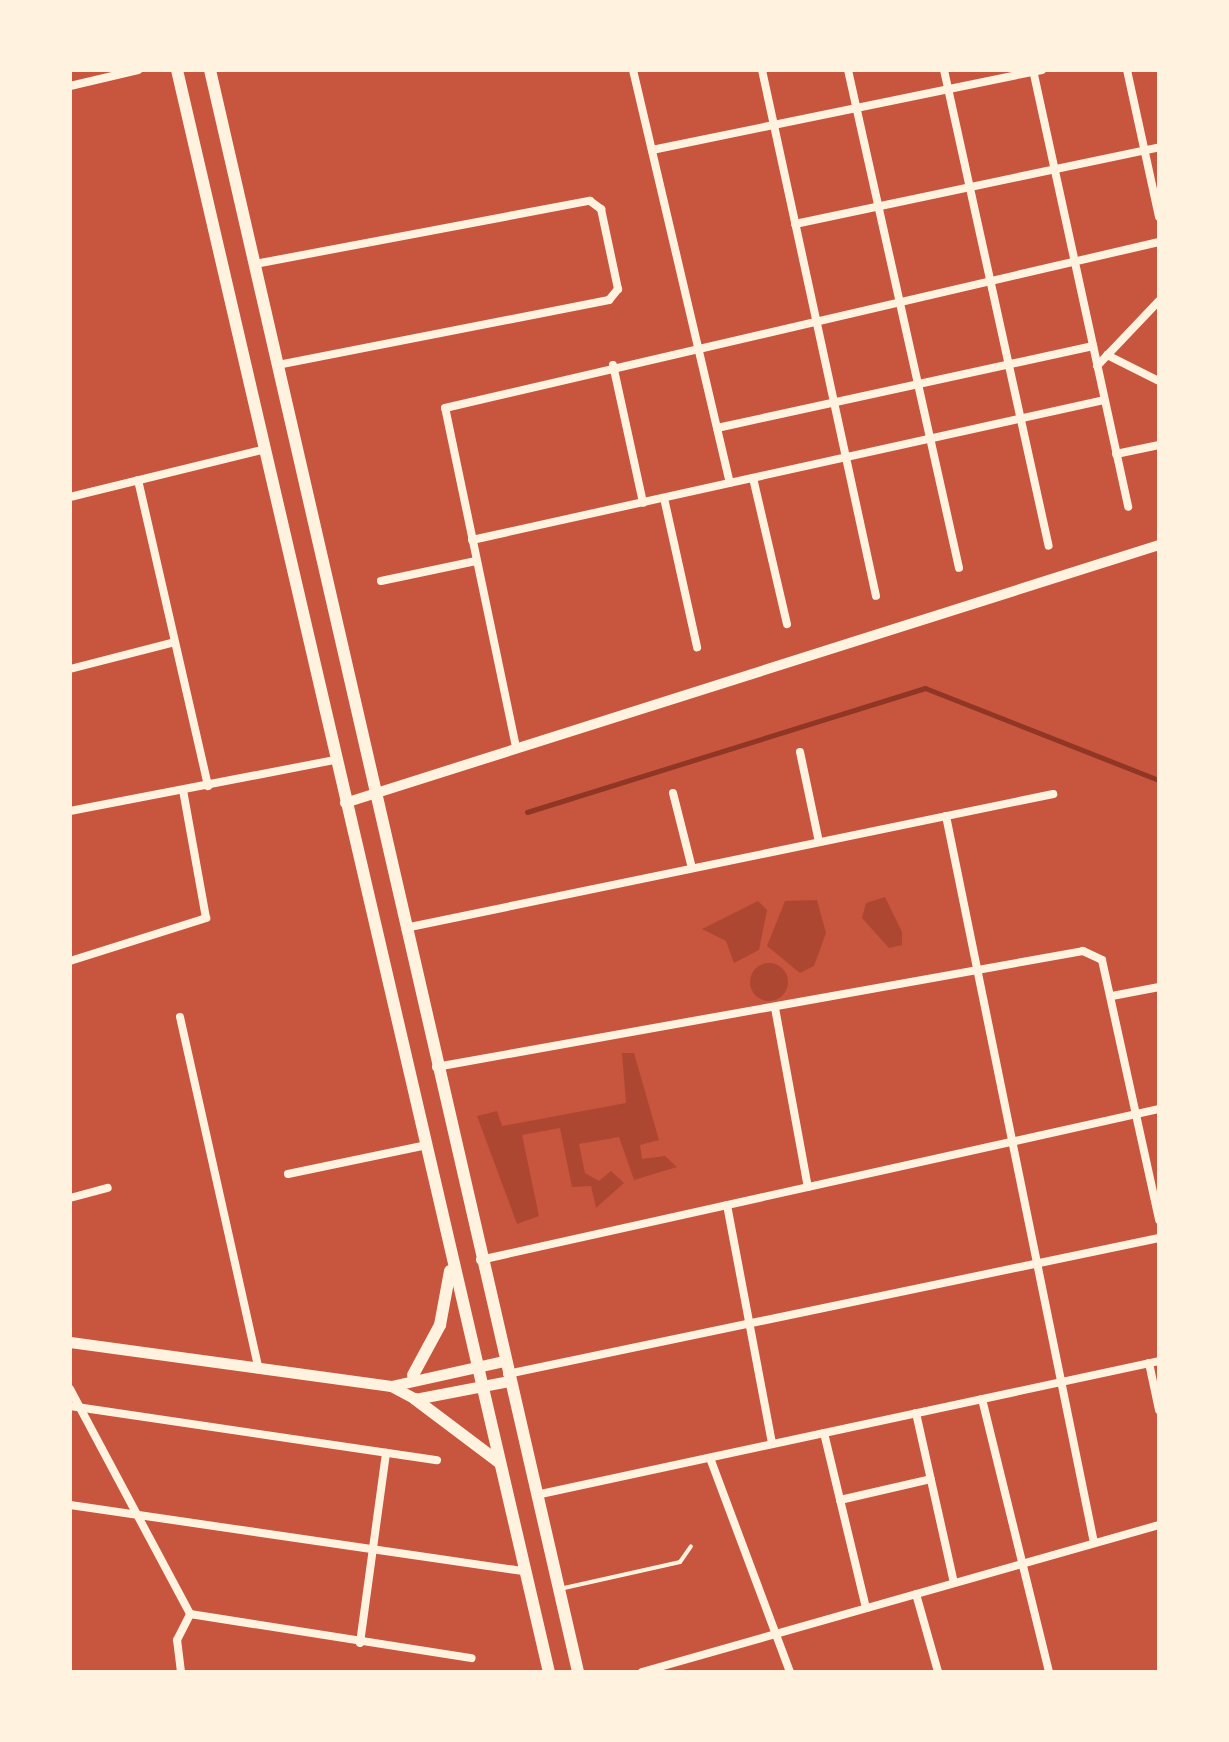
<!DOCTYPE html>
<html>
<head>
<meta charset="utf-8">
<style>
	body { margin:0 }
	#map { position:relative; width:1229px; height:1742px; overflow:hidden; background:#c8553d; font-family:Barlow,sans-serif }
	div>[style] { position:absolute }
	.green>* { inset:0; background:#ae4732 }
	.round { border-radius:50% }
	.stream>* { height:5px; margin:-2.5px; padding:0 2.5px; transform-origin:2.5px; border-radius:2.5px; background:#8f3625 }
	.service>* { height:4px; margin:-2px; padding:0 2px; transform-origin:2px; border-radius:2px; background:#fff3e0 }
	.minor>* { height:8px; margin:-4px; padding:0 4px; transform-origin:4px; border-radius:4px; background:#fff3e0 }
	.tertiary>* { height:10px; margin:-5px; padding:0 5px; transform-origin:5px; border-radius:5px; background:#fff3e0 }
	.secondary>* { height:11px; margin:-5.5px; padding:0 5.5px; transform-origin:5.5px; border-radius:5.5px; background:#fff3e0 }
	.primary>* { height:12px; margin:-6px; padding:0 6px; transform-origin:6px; border-radius:6px; background:#fff3e0 }
	span { translate:-50% -50%; white-space:nowrap; text-align:center; line-height:1.15; -webkit-text-stroke:8px #fff3e0; paint-order:stroke }
	.frame { position:absolute; inset:0; border:72px solid #fff3e0; pointer-events:none }
</style>
</head>
<body>
<div id="map">
	<div class="green">
		<div style="clip-path:polygon(885px 897px,902px 932px,902px 945px,889px 948px,862px 918px,866px 903px)"></div>
		<div style="clip-path:polygon(817px 900px,826px 933px,814px 966px,800px 973px,767px 946px,785px 901px)"></div>
		<div style="clip-path:polygon(758px 901px,767px 910px,759px 950px,734px 963px,726px 941px,702px 929px)"></div>
		<div class="round" style="left:750px;top:963px;width:38px;height:38px"></div>
		<div style="clip-path:polygon(622px 1053px,634px 1053px,659px 1140px,640px 1145px,642px 1159px,665px 1156px,677px 1167px,634px 1180px,619px 1137px,579px 1144px,585px 1173px,599px 1181px,611px 1171px,624px 1183px,596px 1208px,591px 1186px,572px 1187px,560px 1128px,522px 1135px,539px 1216px,517px 1224px,477px 1116px,497px 1111px,502px 1126px,626px 1103px)"></div>
	</div>
	<div class="stream">
		<div style="left:527px;top:812px;width:417px;rotate:-17.3deg"></div>
		<div style="left:925px;top:688px;width:251px;rotate:21.5deg"></div>
	</div>
	<div class="service">
		<div style="left:564px;top:1588px;width:119px;rotate:-12.6deg"></div>
		<div style="left:680px;top:1562px;width:19px;rotate:-55deg"></div>
	</div>
	<div class="minor">
		<div style="left:633px;top:70px;width:424px;rotate:76.8deg"></div>
		<div style="left:762px;top:70px;width:538px;rotate:77.77deg"></div>
		<div style="left:848px;top:70px;width:510px;rotate:77.43deg"></div>
		<div style="left:944px;top:70px;width:487px;rotate:77.6deg"></div>
		<div style="left:1033px;top:70px;width:447px;rotate:77.7deg"></div>
		<div style="left:1127px;top:70px;width:150px;rotate:77.7deg"></div>
		<div style="left:70px;top:86px;width:70px;rotate:-13.2deg"></div>
		<div style="left:652px;top:150px;width:398px;rotate:-11.6deg"></div>
		<div style="left:795px;top:224px;width:372px;rotate:-11.9deg"></div>
		<div style="left:255px;top:264px;width:341px;rotate:-10.7deg"></div>
		<div style="left:590px;top:201px;width:14px;rotate:36deg"></div>
		<div style="left:601px;top:209px;width:82px;rotate:78deg"></div>
		<div style="left:618px;top:289px;width:14px;rotate:129deg"></div>
		<div style="left:609px;top:300px;width:337px;rotate:168.9deg"></div>
		<div style="left:1107px;top:355px;width:58px;rotate:26.6deg"></div>
		<div style="left:613px;top:365px;width:141px;rotate:77.7deg"></div>
		<div style="left:1097px;top:366px;width:90px;rotate:-46.4deg"></div>
		<div style="left:717px;top:428px;width:385px;rotate:-12.3deg"></div>
		<div style="left:1116px;top:454px;width:44px;rotate:-11.8deg"></div>
		<div style="left:753px;top:478px;width:150px;rotate:76.9deg"></div>
		<div style="left:138px;top:480px;width:314px;rotate:77.1deg"></div>
		<div style="left:70px;top:497px;width:198px;rotate:-13.8deg"></div>
		<div style="left:664px;top:498px;width:153px;rotate:77.5deg"></div>
		<div style="left:472px;top:540px;width:647px;rotate:-12.49deg"></div>
		<div style="left:381px;top:581px;width:97px;rotate:-11.9deg"></div>
		<div style="left:70px;top:669px;width:104px;rotate:-14.4deg"></div>
		<div style="left:516px;top:747px;width:346px;rotate:-101.8deg"></div>
		<div style="left:445px;top:408px;width:733px;rotate:-13.09deg"></div>
		<div style="left:800px;top:752px;width:92px;rotate:78.1deg"></div>
		<div style="left:673px;top:793px;width:77px;rotate:75.8deg"></div>
		<div style="left:70px;top:811px;width:270px;rotate:-10.9deg"></div>
		<div style="left:946px;top:816px;width:742px;rotate:78.49deg"></div>
		<div style="left:405px;top:928px;width:662px;rotate:-11.68deg"></div>
		<div style="left:70px;top:961px;width:143px;rotate:-17.5deg"></div>
		<div style="left:206px;top:918px;width:130px;rotate:-100.2deg"></div>
		<div style="left:1112px;top:996px;width:48px;rotate:-10.8deg"></div>
		<div style="left:775px;top:1008px;width:182px;rotate:79.6deg"></div>
		<div style="left:180px;top:1017px;width:361px;rotate:77.4deg"></div>
		<div style="left:436px;top:1067px;width:657px;rotate:-10.16deg"></div>
		<div style="left:1083px;top:951px;width:21px;rotate:25deg"></div>
		<div style="left:1102px;top:960px;width:266px;rotate:77.6deg"></div>
		<div style="left:288px;top:1174px;width:137px;rotate:-11.8deg"></div>
		<div style="left:70px;top:1198px;width:39px;rotate:-15deg"></div>
		<div style="left:727px;top:1205px;width:243px;rotate:79.3deg"></div>
		<div style="left:480px;top:1260px;width:696px;rotate:-12.54deg"></div>
		<div style="left:1149px;top:1363px;width:48px;rotate:78deg"></div>
		<div style="left:507px;top:1374px;width:666px;rotate:-11.78deg"></div>
		<div style="left:70px;top:1389px;width:255px;rotate:61.9deg"></div>
		<div style="left:190px;top:1614px;width:285px;rotate:8.9deg"></div>
		<div style="left:982px;top:1399px;width:281px;rotate:76.2deg"></div>
		<div style="left:70px;top:1406px;width:371px;rotate:8.4deg"></div>
		<div style="left:916px;top:1413px;width:174px;rotate:77.4deg"></div>
		<div style="left:824px;top:1433px;width:180px;rotate:76.5deg"></div>
		<div style="left:710px;top:1458px;width:228px;rotate:69.5deg"></div>
		<div style="left:536px;top:1495px;width:637px;rotate:-12.14deg"></div>
		<div style="left:840px;top:1500px;width:93px;rotate:-13deg"></div>
		<div style="left:70px;top:1505px;width:460px;rotate:8.3deg"></div>
		<div style="left:916px;top:1594px;width:81px;rotate:74.2deg"></div>
		<div style="left:360px;top:1643px;width:192px;rotate:-82.2deg"></div>
		<div style="left:181px;top:1672px;width:32px;rotate:-97deg"></div>
		<div style="left:177px;top:1640px;width:29px;rotate:-63deg"></div>
		<div style="left:642px;top:1672px;width:537px;rotate:-15.87deg"></div>
	</div>
	<div class="tertiary">
		<div style="left:345px;top:803px;width:854px;rotate:-17.59deg"></div>
	</div>
	<div class="secondary">
		<div style="left:70px;top:1342px;width:324px;rotate:7.8deg"></div>
		<div style="left:391px;top:1386px;width:27px;rotate:28deg"></div>
		<div style="left:415px;top:1399px;width:96px;rotate:-10.8deg"></div>
		<div style="left:391px;top:1386px;width:116px;rotate:-12.5deg"></div>
	</div>
	<div class="primary">
		<div style="left:177px;top:70px;width:1645px;rotate:76.93deg"></div>
		<div style="left:210px;top:70px;width:1644px;rotate:77.06deg"></div>
		<div style="left:413px;top:1375px;width:57px;rotate:-61.6deg"></div>
		<div style="left:440px;top:1325px;width:55px;rotate:-79.5deg"></div>
		<div style="left:415px;top:1399px;width:106px;rotate:37deg"></div>
	</div>
	<div class="frame"></div>
</div>
</body>
</html>
